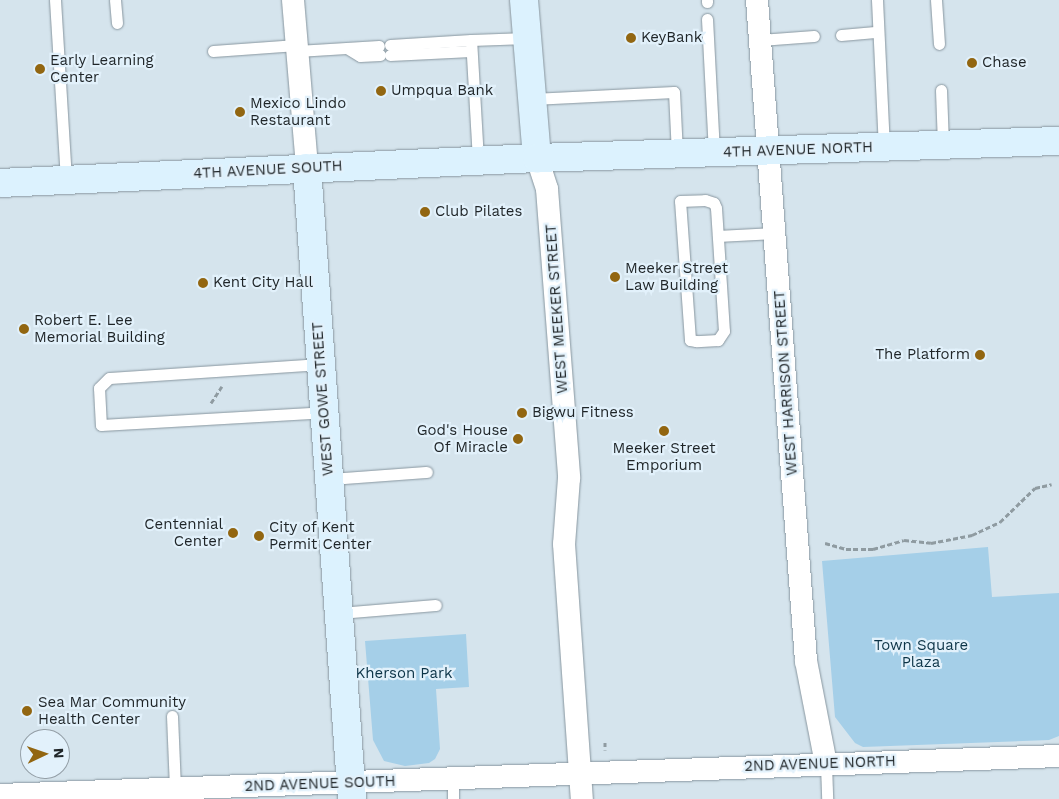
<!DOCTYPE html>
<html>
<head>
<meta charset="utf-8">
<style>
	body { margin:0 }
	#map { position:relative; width:1059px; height:799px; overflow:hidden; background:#d5e4ed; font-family:"Work Sans",sans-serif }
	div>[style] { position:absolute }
	.green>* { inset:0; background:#a5cfe8 }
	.path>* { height:3px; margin-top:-1.5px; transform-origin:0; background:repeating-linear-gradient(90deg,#8f9ba1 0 5px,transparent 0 7.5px) }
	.roads { filter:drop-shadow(0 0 1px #88969f) drop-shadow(0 0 1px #88969f) }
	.lane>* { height:11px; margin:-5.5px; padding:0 5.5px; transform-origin:5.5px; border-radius:5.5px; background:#fff }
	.street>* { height:22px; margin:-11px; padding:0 11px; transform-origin:11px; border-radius:11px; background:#fff }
	.secondary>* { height:28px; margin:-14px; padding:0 14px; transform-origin:14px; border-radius:14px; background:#dcf2fe }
	.dots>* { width:14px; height:14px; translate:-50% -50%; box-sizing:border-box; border:2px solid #e2f1fb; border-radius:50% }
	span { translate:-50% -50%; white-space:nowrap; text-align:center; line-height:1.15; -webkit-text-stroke:4.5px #e2f1fb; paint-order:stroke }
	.poi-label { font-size:15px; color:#1f2528 }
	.left { translate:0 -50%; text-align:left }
	.right { translate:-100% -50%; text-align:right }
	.street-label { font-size:15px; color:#1f2528 }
	.park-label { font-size:15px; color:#0c3447 }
	.north { position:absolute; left:20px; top:729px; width:50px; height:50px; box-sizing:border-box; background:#e2f1fb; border:1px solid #949fa7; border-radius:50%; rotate:87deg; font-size:14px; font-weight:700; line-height:20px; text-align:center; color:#1f2528 }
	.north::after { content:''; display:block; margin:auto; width:18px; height:22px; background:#926611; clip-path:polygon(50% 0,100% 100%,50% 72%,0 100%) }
</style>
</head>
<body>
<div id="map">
	<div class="green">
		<div style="clip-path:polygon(988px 547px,992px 597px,1059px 593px,1059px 736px,1049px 740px,863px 747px,855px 743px,835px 717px,822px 561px)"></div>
		<div style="clip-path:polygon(466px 634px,469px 687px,436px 689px,440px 749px,435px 759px,429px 763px,405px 766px,384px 761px,373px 740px,365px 641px)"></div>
	</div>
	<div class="path">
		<div style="left:211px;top:403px;width:20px;rotate:-57deg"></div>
		<div style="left:825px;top:543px;width:22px;rotate:16deg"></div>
		<div style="left:846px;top:549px;width:27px"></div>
		<div style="left:873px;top:549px;width:32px;rotate:-16deg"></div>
		<div style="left:904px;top:540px;width:27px;rotate:6deg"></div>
		<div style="left:931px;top:543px;width:42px;rotate:-11deg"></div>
		<div style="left:972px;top:535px;width:31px;rotate:-25deg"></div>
		<div style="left:1000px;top:522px;width:49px;rotate:-44.2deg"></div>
		<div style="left:1035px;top:488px;width:17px;rotate:-13deg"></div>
		<div style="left:605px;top:742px;width:8px;rotate:90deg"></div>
	</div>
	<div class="roads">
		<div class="lane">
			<div style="left:55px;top:0;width:180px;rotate:86.5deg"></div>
			<div style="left:115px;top:0;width:23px;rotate:85deg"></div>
			<div style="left:707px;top:0;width:2px;rotate:90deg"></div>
			<div style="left:877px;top:0;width:147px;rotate:87.3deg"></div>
			<div style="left:936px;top:0;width:44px;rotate:86.1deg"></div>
			<div style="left:707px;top:19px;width:133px;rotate:87deg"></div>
			<div style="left:841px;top:35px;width:37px;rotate:-5deg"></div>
			<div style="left:760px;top:40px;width:54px;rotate:-4.2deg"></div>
			<div style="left:390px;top:45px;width:81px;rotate:-3.5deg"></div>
			<div style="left:347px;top:48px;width:15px;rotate:32deg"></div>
			<div style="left:360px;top:56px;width:20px;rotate:-3deg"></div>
			<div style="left:213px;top:51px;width:84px;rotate:-4.1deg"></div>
			<div style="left:297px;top:51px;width:82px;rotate:-3.5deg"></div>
			<div style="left:390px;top:55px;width:81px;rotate:-2.8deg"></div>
			<div style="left:941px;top:90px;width:55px;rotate:87.9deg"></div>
			<div style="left:532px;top:99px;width:142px;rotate:-2.8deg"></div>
			<div style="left:674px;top:92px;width:61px;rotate:87.2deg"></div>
			<div style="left:478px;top:160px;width:120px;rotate:-93.3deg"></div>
			<div style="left:471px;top:40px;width:56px;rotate:-2deg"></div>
			<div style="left:705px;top:200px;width:9px;rotate:18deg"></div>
			<div style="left:714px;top:203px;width:5px;rotate:68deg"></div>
			<div style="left:716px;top:208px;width:123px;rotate:86.3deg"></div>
			<div style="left:724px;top:331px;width:11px;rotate:124deg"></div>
			<div style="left:718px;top:340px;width:22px;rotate:177deg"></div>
			<div style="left:696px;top:341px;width:6px;rotate:-171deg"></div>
			<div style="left:690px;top:340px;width:139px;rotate:-94.1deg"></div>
			<div style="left:680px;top:201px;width:25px;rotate:-2deg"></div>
			<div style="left:718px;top:236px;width:56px;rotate:-3.1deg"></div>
			<div style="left:321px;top:364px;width:212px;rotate:176.2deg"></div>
			<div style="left:109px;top:378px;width:14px;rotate:135deg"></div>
			<div style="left:99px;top:388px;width:37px;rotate:87deg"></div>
			<div style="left:101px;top:425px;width:223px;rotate:-3.3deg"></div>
			<div style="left:329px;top:479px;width:98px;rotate:-4.1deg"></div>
			<div style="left:339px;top:613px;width:97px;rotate:-4.7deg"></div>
			<div style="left:172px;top:716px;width:72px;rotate:87.6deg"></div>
			<div style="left:826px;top:764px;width:35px;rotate:88deg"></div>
			<div style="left:453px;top:779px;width:20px;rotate:90deg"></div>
		</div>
		<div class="street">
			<div style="left:293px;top:0;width:169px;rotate:85.2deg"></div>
			<div style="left:757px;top:0;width:663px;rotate:85.76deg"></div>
			<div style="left:806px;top:661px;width:105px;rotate:79deg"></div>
			<div style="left:537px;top:158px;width:33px;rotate:72deg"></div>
			<div style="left:547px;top:189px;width:290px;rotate:85.6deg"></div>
			<div style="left:569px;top:478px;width:66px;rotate:94.3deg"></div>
			<div style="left:564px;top:544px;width:256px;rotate:86deg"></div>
			<div style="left:0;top:795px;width:1060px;rotate:-2.11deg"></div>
		</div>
		<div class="secondary">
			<div style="left:524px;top:0;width:159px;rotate:85.3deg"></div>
			<div style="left:307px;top:168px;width:633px;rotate:85.92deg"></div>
			<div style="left:0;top:183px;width:538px;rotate:-2.67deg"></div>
			<div style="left:537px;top:158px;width:522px;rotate:-1.87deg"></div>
		</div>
	</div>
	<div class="dots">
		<div style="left:631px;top:38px;background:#926611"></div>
		<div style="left:972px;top:63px;background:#926611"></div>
		<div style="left:40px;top:69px;background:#926611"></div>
		<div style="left:381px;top:91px;background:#926611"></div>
		<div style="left:240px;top:112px;background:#926611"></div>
		<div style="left:425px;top:212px;background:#926611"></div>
		<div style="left:615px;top:277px;background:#926611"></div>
		<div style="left:203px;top:283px;background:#926611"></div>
		<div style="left:24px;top:329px;background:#926611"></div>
		<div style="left:980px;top:355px;background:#926611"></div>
		<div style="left:522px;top:413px;background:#926611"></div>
		<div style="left:664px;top:431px;background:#926611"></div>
		<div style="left:518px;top:439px;background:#926611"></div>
		<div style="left:233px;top:533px;background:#926611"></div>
		<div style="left:259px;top:536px;background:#926611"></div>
		<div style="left:27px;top:711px;background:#926611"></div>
	</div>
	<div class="poi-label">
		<span class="left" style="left:641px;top:38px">KeyBank</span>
		<span class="left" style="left:50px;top:69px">Early Learning<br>Center</span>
		<span class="left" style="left:982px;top:63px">Chase</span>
		<span class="left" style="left:391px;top:91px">Umpqua Bank</span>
		<span class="left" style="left:250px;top:112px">Mexico Lindo<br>Restaurant</span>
		<span class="left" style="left:435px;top:212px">Club Pilates</span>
		<span class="left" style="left:625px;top:277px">Meeker Street<br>Law Building</span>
		<span class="left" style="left:213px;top:283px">Kent City Hall</span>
		<span class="left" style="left:34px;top:329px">Robert E. Lee<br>Memorial Building</span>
		<span class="right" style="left:970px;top:355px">The Platform</span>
		<span class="left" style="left:532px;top:413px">Bigwu Fitness</span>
		<span class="right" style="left:508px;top:439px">God's House<br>Of Miracle</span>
		<span style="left:664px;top:457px">Meeker Street<br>Emporium</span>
		<span class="right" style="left:223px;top:533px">Centennial<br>Center</span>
		<span class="left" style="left:269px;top:536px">City of Kent<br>Permit Center</span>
		<span class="left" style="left:38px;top:711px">Sea Mar Community<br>Health Center</span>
	</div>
	<div class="street-label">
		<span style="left:798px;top:150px;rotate:-2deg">4TH AVENUE NORTH</span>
		<span style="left:268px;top:170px;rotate:-3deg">4TH AVENUE SOUTH</span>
		<span style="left:557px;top:309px;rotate:-94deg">WEST MEEKER STREET</span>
		<span style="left:786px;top:383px;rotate:-94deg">WEST HARRISON STREET</span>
		<span style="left:323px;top:399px;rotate:-94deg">WEST GOWE STREET</span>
		<span style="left:820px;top:764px;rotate:-2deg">2ND AVENUE NORTH</span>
		<span style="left:320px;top:784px;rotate:-2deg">2ND AVENUE SOUTH</span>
	</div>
	<div class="park-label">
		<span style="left:921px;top:654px">Town Square<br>Plaza</span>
		<span style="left:404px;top:674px">Kherson Park</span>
	</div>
	<div class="north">N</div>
</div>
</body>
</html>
